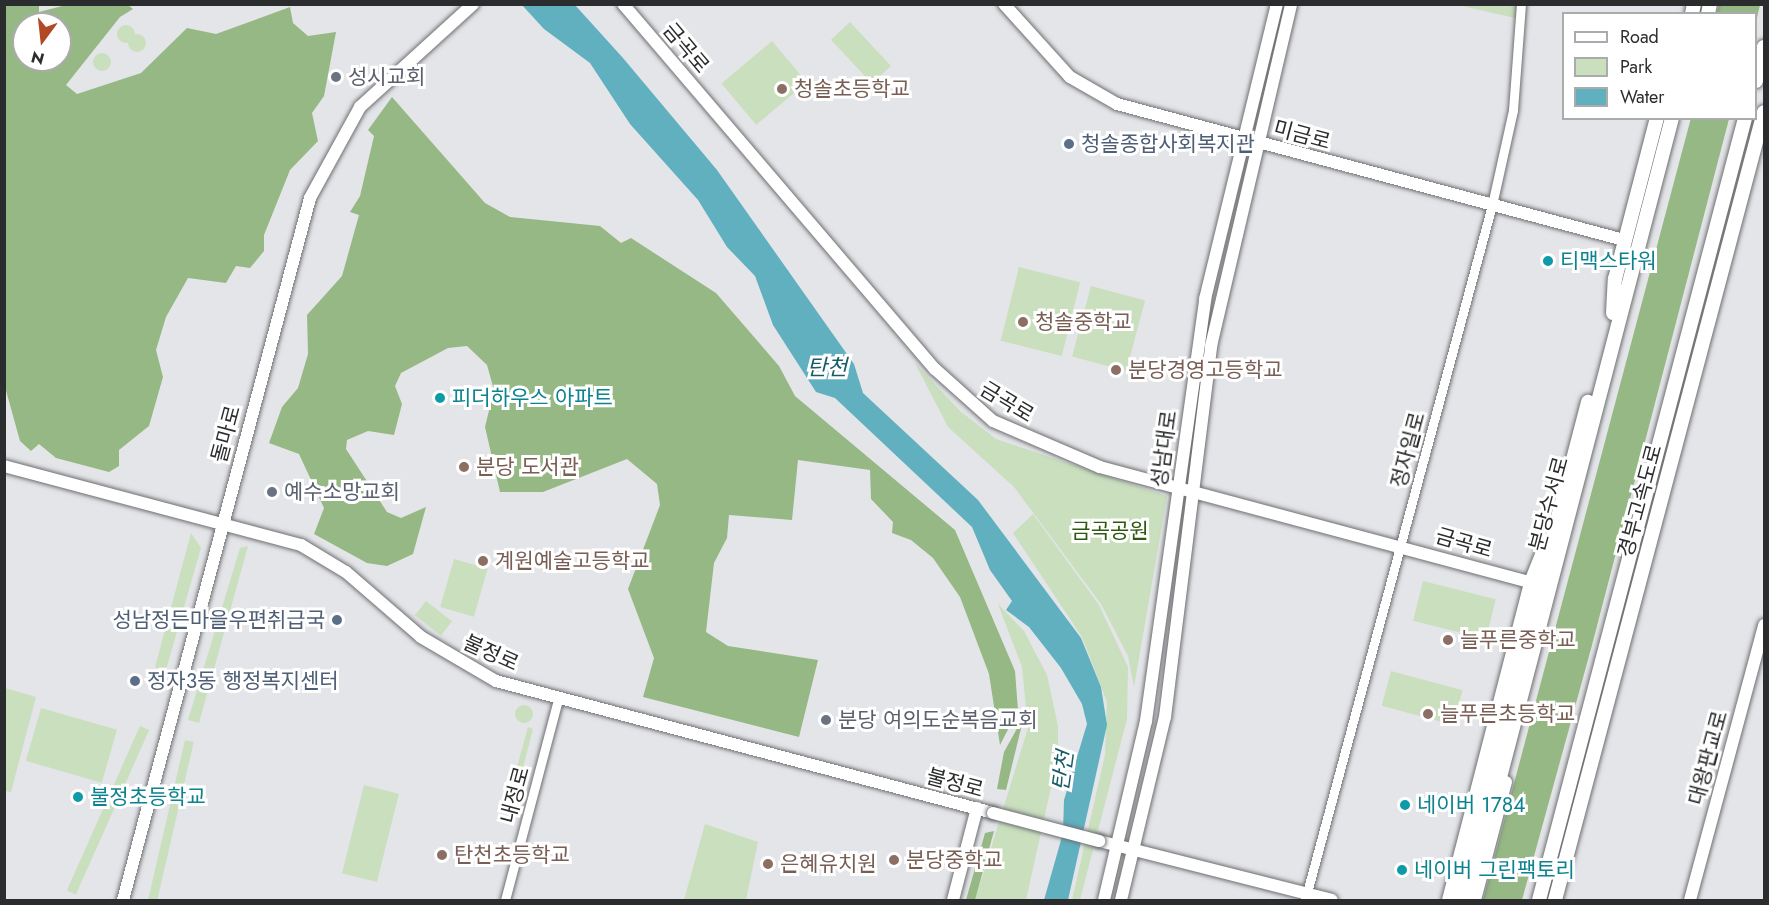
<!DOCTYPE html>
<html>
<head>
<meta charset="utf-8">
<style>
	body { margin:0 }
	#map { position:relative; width:1769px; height:905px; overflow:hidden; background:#e4e5e8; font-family:Jost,"Noto Sans KR",sans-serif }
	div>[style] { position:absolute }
	.green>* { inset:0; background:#c9dfbe; transform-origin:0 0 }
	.round { border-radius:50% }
	.forest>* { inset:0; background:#96b884 }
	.water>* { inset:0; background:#60b0c0 }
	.roads { filter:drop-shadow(0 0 2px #6e6f72) drop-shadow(0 0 2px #6e6f72) }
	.minor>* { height:9px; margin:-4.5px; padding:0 4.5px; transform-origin:4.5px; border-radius:4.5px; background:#fff }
	.major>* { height:12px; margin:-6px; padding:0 6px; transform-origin:6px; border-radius:6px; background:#fff }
	.highway>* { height:14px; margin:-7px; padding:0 7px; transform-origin:7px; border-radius:7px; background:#fff }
	.bridges { filter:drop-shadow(0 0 2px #6e6f72) drop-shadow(0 0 2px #6e6f72) }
	.major-bridge>* { height:12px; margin:-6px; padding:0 6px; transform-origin:6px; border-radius:6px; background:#fff }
	.dots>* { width:16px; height:16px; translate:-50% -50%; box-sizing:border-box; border:3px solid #fff; border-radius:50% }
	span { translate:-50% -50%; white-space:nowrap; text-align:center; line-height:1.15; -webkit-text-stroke:6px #fff; paint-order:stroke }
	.street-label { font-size:21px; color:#2b2c2d }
	.worship-label { font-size:21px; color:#5b616d }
	.left { translate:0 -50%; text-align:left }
	.education-label { font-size:21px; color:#785e54 }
	.service-label { font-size:21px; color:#4e5e75 }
	.right { translate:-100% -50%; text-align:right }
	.culture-label { font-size:21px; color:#0d838f }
	.park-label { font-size:21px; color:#2e580e }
	.water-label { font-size:22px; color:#195c67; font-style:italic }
	.frame { position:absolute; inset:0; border:6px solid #2b2c2d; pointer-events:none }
	.legend { position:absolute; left:1562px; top:12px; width:195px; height:108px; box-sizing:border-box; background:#fff; border:2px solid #aaabab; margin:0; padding:8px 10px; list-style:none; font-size:18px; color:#2b2c2d }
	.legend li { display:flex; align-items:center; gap:12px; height:30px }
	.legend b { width:30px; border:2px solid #aaabab }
	.north { position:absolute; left:12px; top:12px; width:60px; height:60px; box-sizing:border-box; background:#fff; border:2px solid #aaabab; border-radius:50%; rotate:195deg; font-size:16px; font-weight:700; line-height:24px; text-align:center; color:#2b2c2d }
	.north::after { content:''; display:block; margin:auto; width:21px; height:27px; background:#b14926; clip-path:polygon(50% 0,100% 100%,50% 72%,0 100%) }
</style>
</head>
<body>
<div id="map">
	<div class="green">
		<div style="clip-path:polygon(1458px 5px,1520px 5px,1519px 19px)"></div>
		<div style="left:850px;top:22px;width:60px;height:26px;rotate:47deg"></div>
		<div class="round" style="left:117px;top:25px;width:18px;height:18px"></div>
		<div class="round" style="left:128px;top:34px;width:18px;height:18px"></div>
		<div style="left:772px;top:41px;width:54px;height:66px;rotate:50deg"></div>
		<div class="round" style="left:93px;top:53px;width:18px;height:18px"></div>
		<div style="left:1019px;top:267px;width:63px;height:76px;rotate:14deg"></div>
		<div style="left:1091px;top:286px;width:56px;height:73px;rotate:15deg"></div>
		<div style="clip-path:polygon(915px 363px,960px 411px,996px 439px,1167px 496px,1134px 687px,1128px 656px,1101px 604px,1014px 487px,948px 427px)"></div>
		<div style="clip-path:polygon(1033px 514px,1099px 605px,1128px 667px,1127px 719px,1080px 900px,1072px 900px,1105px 755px,1107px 702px,1082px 637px,1013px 533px)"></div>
		<div style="clip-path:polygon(191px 533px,201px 548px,166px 670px,155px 667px)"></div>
		<div style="clip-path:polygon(248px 546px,199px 723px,188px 720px,240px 548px)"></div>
		<div style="left:454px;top:559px;width:35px;height:50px;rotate:16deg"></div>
		<div style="left:1423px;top:581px;width:75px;height:41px;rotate:14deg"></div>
		<div style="left:426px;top:601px;width:33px;height:18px;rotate:38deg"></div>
		<div style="clip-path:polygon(998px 604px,1024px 631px,1047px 675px,1058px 726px,1058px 756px,1026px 900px,975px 900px,1028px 728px,1022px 667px)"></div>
		<div style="left:1391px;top:671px;width:74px;height:36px;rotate:15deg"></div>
		<div style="clip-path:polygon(5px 688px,36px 697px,11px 792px,5px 791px)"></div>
		<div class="round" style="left:515px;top:705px;width:18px;height:18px"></div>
		<div style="left:41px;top:708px;width:79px;height:55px;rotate:16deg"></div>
		<div style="left:140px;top:726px;width:10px;height:180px;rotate:24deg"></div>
		<div style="clip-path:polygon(528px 727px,533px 729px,518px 787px,512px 785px)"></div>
		<div style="left:185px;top:740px;width:9px;height:166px;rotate:13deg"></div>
		<div style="left:364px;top:785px;width:36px;height:91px;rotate:14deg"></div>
		<div style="clip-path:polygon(705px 824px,758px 842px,746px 900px,684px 900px)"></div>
	</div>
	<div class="forest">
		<div style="clip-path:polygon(evenodd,70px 4px,128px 5px,133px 9px,120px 17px,66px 85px,77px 94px,141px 73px,187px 28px,216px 34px,290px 7px,293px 23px,308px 36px,336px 32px,324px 96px,312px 113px,318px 141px,290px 170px,264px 235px,264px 251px,250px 268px,236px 266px,226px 283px,188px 278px,166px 317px,156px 350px,163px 377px,149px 426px,119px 450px,119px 466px,109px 472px,56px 458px,39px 444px,31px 451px,20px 441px,5px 387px,5px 5px,39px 5px,39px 12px,70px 4px,24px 24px,60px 24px,60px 60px,24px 60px,24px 24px)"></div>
		<div style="clip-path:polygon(1719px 5px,1719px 4px,1760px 5px,1756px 22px,1756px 14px,1717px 13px)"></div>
		<div style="clip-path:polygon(392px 97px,485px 203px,510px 217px,600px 226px,621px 243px,631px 238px,716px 293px,779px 366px,795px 396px,955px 530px,1015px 671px,1018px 710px,1000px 745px,989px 674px,960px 597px,933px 558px,911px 540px,892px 533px,893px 522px,871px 499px,870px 470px,798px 460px,792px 520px,729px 515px,727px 538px,714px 563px,706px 632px,728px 646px,818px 660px,799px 737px,643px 697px,654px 658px,628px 589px,660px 505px,657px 484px,627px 459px,543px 492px,500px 492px,485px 427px,494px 390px,487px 365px,467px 346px,448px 348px,401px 373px,395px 386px,402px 404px,394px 435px,368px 431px,347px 440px,346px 449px,387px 512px,401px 518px,426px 507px,413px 554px,387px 566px,367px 563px,314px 534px,324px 508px,299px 454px,269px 443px,282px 407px,298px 388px,308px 354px,307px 315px,342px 276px,359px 215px,350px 212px,360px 196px,374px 136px,368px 130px)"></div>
		<div style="clip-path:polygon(1691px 118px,1729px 119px,1592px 645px,1522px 900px,1483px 900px)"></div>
		<div style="clip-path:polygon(1024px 716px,1006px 790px,997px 789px,1004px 752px)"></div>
		<div style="clip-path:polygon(994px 831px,975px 900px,966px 900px,985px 833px)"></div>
	</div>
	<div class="water">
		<div style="clip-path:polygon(522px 5px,575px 5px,623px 58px,717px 170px,854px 364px,863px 393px,978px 500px,1081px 638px,1101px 687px,1107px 725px,1068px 900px,1044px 900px,1063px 833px,1064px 800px,1087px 724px,1082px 704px,1061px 668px,1029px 627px,1006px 610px,1012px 601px,990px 570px,972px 527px,835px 398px,816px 392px,773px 325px,755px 276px,727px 247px,698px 200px,630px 124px,590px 63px,544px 29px)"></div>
	</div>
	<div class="roads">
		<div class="minor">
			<div style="left:505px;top:900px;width:208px;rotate:-75.2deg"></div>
			<div style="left:1305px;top:900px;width:720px;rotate:-74.94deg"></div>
			<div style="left:1492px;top:205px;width:97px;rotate:-77.5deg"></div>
			<div style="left:1513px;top:110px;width:106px;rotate:-85.7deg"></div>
		</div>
		<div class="major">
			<div style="left:623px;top:4px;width:480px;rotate:49.5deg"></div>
			<div style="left:935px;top:369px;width:78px;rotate:41.9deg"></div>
			<div style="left:993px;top:421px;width:116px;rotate:23.3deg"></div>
			<div style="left:1100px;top:467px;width:445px;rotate:15deg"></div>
			<div style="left:1004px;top:4px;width:98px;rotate:47.9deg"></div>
			<div style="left:1070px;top:77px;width:54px;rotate:29.9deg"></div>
			<div style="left:1117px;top:104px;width:525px;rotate:15.02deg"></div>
			<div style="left:4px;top:466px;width:307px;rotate:14.9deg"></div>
			<div style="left:301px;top:545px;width:52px;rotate:31deg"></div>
			<div style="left:346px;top:572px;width:99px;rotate:40.9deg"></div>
			<div style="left:421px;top:637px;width:87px;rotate:30.4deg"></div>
			<div style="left:496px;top:681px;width:514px;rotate:14.87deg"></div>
			<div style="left:1099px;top:841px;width:240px;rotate:14.2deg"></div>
			<div style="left:123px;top:900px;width:726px;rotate:-75.08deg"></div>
			<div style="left:310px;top:198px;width:104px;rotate:-61.2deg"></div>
			<div style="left:360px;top:107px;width:153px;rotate:-42.3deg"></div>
			<div style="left:953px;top:900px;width:95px;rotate:-75.4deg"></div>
			<div style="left:1104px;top:900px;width:184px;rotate:-76.8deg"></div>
			<div style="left:1146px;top:721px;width:426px;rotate:-82deg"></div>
			<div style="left:1205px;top:299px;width:304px;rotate:-76.3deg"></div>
			<div style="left:1121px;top:900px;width:188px;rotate:-76.5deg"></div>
			<div style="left:1165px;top:717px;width:374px;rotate:-82.9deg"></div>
			<div style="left:1211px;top:346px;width:351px;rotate:-76.8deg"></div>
			<div style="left:1448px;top:900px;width:328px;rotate:-75.5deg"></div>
			<div style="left:1530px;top:582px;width:43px;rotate:-68.2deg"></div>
			<div style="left:1475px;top:900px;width:122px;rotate:-75.3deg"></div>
			<div style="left:1690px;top:900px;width:285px;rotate:-74.9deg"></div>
		</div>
		<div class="highway">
			<div style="left:1692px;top:14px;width:10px;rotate:-79deg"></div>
			<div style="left:1708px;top:14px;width:10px;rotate:-79deg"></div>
			<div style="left:1756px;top:81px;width:35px;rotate:-77deg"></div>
			<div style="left:1613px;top:313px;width:34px;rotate:-87deg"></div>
			<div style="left:1615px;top:279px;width:166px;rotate:-75.4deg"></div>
			<div style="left:1458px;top:900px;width:515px;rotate:-75.37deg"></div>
			<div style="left:1468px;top:900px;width:808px;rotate:-75.38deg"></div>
			<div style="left:1539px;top:900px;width:809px;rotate:-75.24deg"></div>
			<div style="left:1555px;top:900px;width:815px;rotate:-75.15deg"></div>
		</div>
	</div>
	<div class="bridges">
		<div class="major-bridge">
			<div style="left:993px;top:813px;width:110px;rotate:14.8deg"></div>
		</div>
	</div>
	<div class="dots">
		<div style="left:336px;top:77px;background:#6b7280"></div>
		<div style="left:782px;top:89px;background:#8d6e63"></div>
		<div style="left:1069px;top:144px;background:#5c6f8a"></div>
		<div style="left:1548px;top:261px;background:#0f9aa8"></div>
		<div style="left:1023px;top:322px;background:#8d6e63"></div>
		<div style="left:1116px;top:370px;background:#8d6e63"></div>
		<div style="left:440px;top:398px;background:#0f9aa8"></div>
		<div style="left:464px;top:467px;background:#8d6e63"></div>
		<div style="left:272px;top:492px;background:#6b7280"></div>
		<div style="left:483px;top:561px;background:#8d6e63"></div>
		<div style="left:337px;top:620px;background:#5c6f8a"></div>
		<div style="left:1448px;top:640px;background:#8d6e63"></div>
		<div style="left:135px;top:681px;background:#5c6f8a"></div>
		<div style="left:1428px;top:714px;background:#8d6e63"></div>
		<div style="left:826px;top:720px;background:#6b7280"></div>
		<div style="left:78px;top:797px;background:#0f9aa8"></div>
		<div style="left:1405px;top:805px;background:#0f9aa8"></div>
		<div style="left:442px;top:855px;background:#8d6e63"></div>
		<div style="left:894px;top:860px;background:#8d6e63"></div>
		<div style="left:768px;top:864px;background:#8d6e63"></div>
		<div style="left:1402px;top:870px;background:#0f9aa8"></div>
	</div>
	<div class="street-label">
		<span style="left:686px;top:48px;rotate:50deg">금곡로</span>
		<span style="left:1302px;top:135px;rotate:15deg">미금로</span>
		<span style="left:1007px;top:402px;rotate:31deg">금곡로</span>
		<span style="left:226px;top:434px;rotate:-75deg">돌마로</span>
		<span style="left:1164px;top:449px;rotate:-82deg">성남대로</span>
		<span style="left:1408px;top:450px;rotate:-75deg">정자일로</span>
		<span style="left:1640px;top:501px;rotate:-75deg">경부고속도로</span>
		<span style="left:1549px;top:504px;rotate:-75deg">분당수서로</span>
		<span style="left:1464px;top:543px;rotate:16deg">금곡로</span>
		<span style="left:491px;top:653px;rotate:24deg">불정로</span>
		<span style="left:1708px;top:758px;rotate:-75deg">대왕판교로</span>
		<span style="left:955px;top:783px;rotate:15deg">불정로</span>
		<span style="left:515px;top:795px;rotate:-75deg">내정로</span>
	</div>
	<div class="worship-label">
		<span class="left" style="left:348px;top:77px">성시교회</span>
		<span class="left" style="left:284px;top:492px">예수소망교회</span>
		<span class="left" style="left:838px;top:720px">분당 여의도순복음교회</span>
	</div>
	<div class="education-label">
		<span class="left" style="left:794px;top:89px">청솔초등학교</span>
		<span class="left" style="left:1035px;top:322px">청솔중학교</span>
		<span class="left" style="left:1128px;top:370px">분당경영고등학교</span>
		<span class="left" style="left:476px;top:467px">분당 도서관</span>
		<span class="left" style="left:495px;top:561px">계원예술고등학교</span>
		<span class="left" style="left:1460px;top:640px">늘푸른중학교</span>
		<span class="left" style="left:1440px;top:714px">늘푸른초등학교</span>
		<span class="left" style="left:454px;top:855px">탄천초등학교</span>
		<span class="left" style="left:906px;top:860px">분당중학교</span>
		<span class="left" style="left:780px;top:864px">은혜유치원</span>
	</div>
	<div class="service-label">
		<span class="left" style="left:1081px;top:144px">청솔종합사회복지관</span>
		<span class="right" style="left:325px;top:620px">성남정든마을우편취급국</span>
		<span class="left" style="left:147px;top:681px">정자3동 행정복지센터</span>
	</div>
	<div class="culture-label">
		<span class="left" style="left:1560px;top:261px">티맥스타워</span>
		<span class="left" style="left:452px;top:398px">피더하우스 아파트</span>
		<span class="left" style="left:90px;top:797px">불정초등학교</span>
		<span class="left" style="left:1417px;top:805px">네이버 1784</span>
		<span class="left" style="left:1414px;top:870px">네이버 그린팩토리</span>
	</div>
	<div class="park-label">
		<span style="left:1110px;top:531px">금곡공원</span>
	</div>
	<div class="water-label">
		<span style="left:827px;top:368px">탄천</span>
		<span style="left:1063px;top:771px;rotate:-82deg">탄천</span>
	</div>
	<div class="frame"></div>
	<ul class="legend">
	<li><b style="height:8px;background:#fff"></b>Road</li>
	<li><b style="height:16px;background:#c9dfbe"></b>Park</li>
	<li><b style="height:16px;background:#60b0c0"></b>Water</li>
	</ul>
	<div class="north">N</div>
</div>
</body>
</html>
